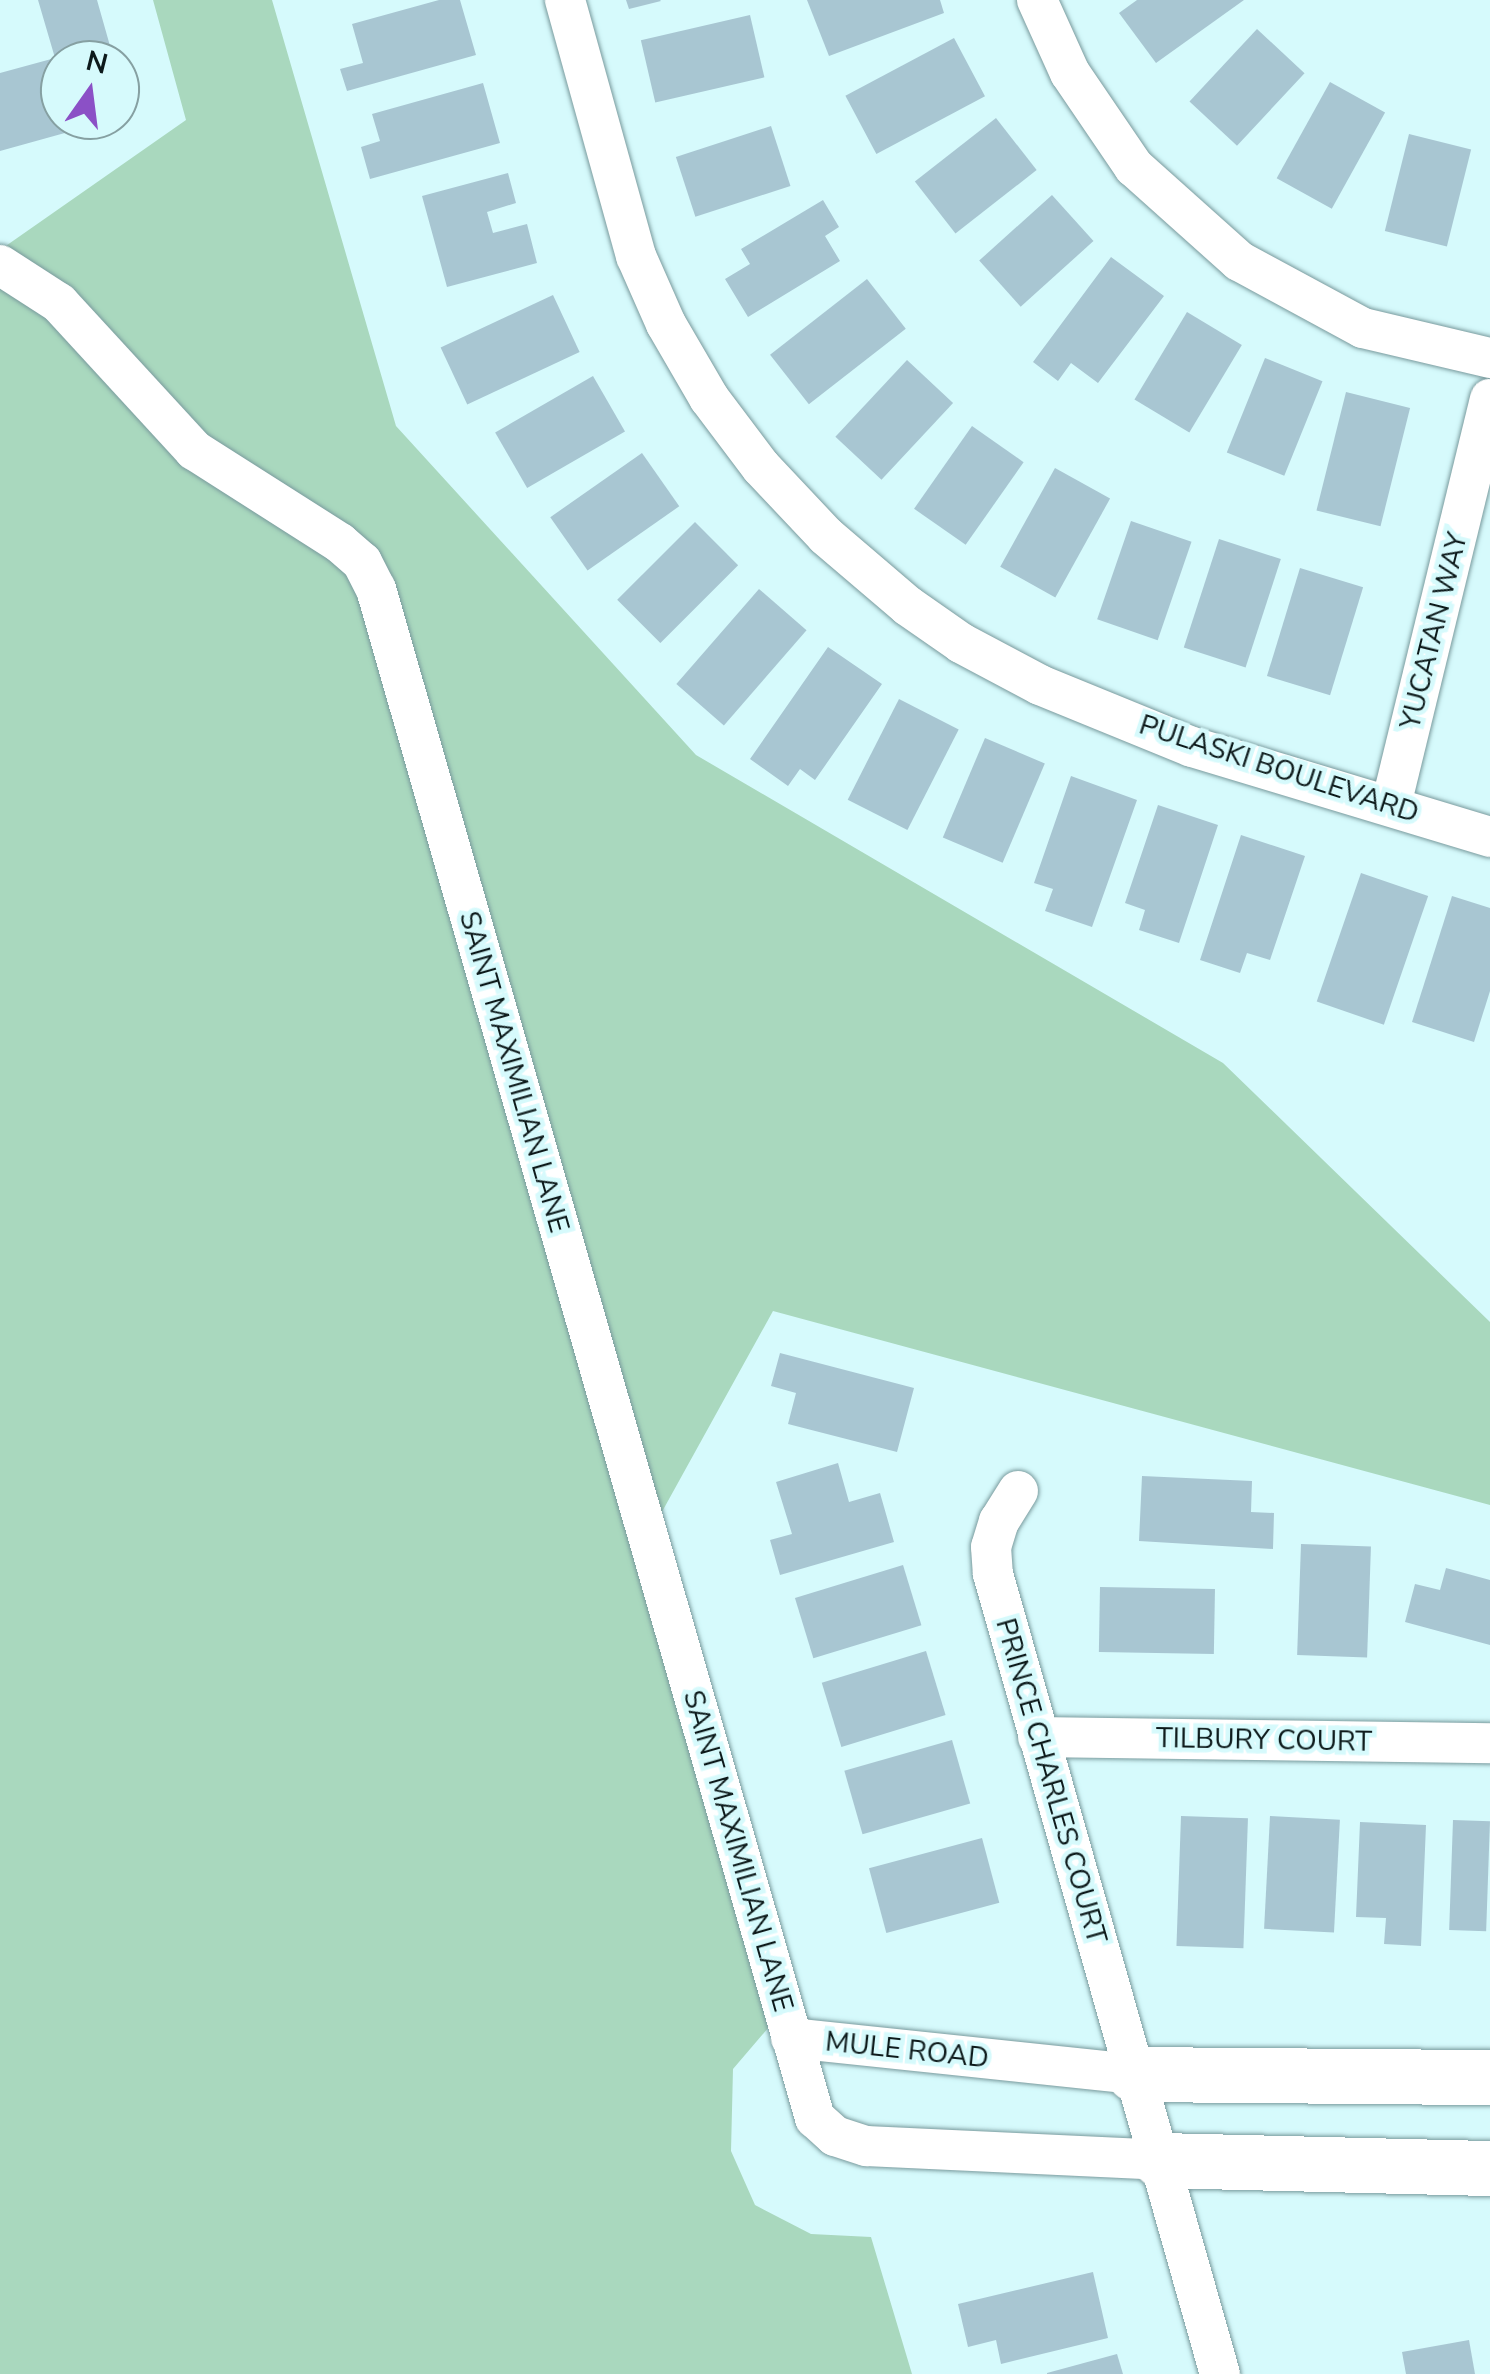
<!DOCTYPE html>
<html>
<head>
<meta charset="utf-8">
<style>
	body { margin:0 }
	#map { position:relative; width:1490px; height:2374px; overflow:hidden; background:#d6fafc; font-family:"Nunito Sans",sans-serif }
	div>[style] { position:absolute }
	.green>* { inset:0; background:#a9d8be }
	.building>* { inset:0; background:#a8c6d2; transform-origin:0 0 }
	.roads { filter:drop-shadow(0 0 2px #799a9d) drop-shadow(0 0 2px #799a9d) }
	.street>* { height:40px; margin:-20px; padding:0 20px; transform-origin:20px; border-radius:20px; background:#fff }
	.secondary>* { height:55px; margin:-27.5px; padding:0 27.5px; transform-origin:27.5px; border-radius:27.5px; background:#fff }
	span { translate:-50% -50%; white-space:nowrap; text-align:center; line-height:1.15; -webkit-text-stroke:9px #d6fafc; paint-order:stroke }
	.street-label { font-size:28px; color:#0d1a1b }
	.north { position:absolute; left:40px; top:40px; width:100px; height:100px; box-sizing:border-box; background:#d6fafc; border:2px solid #86a0a2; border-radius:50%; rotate:14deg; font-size:28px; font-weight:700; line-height:40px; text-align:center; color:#0d1a1b }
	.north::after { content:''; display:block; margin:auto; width:35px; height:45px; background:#8b50c6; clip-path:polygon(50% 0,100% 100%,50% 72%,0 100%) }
</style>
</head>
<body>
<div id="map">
	<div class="green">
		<div style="clip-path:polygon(153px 0,272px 0,396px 426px,696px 755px,1223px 1063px,1490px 1322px,1490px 1505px,773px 1311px,658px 1519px,799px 1992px,733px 2069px,731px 2151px,755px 2205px,811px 2234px,871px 2237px,912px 2374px,0 2374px,0 250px,186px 120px)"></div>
	</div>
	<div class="building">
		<div style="clip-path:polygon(38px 0,97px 0,114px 60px,60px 60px,60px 120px,108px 121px,0 151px,0 73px,55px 58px)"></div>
		<div style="clip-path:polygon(439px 0,460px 0,476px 55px,347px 91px,340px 69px,363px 63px,352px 24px)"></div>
		<div style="clip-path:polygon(626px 0,660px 0,661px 1px,629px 9px)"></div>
		<div style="clip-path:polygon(807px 0,940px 0,944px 13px,829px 56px)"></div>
		<div style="clip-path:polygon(1137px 0,1244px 0,1156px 63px,1119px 13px)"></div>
		<div style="left:750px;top:15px;width:64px;height:112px;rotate:77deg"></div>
		<div style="left:1257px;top:29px;width:65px;height:99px;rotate:43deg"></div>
		<div style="left:954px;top:38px;width:66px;height:123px;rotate:62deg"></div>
		<div style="left:1330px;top:82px;width:63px;height:110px;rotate:29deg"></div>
		<div style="clip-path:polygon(483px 83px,500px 143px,370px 179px,361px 147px,380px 141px,372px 114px)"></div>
		<div style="clip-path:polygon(120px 85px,130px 115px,120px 118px)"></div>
		<div style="left:996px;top:118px;width:66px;height:103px;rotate:52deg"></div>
		<div style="left:771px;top:126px;width:63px;height:100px;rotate:72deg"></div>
		<div style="left:1409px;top:134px;width:64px;height:100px;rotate:14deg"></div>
		<div style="clip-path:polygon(508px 173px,516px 203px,487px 212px,493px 233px,527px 224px,537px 263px,447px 287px,422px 196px)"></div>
		<div style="left:1052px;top:195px;width:62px;height:98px;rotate:48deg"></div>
		<div style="clip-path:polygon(823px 200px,839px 227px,825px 236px,840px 261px,748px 317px,725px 279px,750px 264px,741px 249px)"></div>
		<div style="clip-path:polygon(1111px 257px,1164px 296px,1098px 383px,1071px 363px,1058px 381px,1033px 362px)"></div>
		<div style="left:867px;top:279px;width:63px;height:123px;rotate:52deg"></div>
		<div style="left:553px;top:295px;width:63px;height:124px;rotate:65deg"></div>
		<div style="left:1187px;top:312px;width:64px;height:102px;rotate:31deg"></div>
		<div style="left:1265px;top:358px;width:62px;height:102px;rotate:22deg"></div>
		<div style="left:907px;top:360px;width:63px;height:105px;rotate:43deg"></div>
		<div style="left:593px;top:376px;width:64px;height:113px;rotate:60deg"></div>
		<div style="left:1346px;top:392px;width:66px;height:122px;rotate:14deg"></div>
		<div style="left:972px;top:426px;width:63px;height:101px;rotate:35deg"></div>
		<div style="left:642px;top:453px;width:65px;height:112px;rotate:55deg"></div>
		<div style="left:1055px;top:468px;width:63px;height:113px;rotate:29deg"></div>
		<div style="left:1131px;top:521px;width:64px;height:104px;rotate:19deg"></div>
		<div style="left:695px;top:522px;width:61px;height:110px;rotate:45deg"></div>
		<div style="left:1219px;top:539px;width:65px;height:114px;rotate:18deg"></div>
		<div style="left:1300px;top:568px;width:66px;height:113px;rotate:17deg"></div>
		<div style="left:759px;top:589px;width:63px;height:126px;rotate:41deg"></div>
		<div style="clip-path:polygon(828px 647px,882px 684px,815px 780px,800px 769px,788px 786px,750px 759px)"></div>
		<div style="left:899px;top:699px;width:67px;height:113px;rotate:27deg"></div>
		<div style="left:985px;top:738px;width:65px;height:108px;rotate:23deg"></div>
		<div style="clip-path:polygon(1071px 776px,1137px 800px,1092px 927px,1045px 911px,1053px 889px,1034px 883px)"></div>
		<div style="clip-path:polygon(1158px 805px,1218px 825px,1179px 943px,1139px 930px,1145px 910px,1125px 903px)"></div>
		<div style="clip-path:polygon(1241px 835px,1305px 856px,1270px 960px,1247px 953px,1240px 973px,1200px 960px)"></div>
		<div style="left:1361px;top:873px;width:71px;height:136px;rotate:19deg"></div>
		<div style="clip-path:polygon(1452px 896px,1490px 908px,1490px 991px,1474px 1042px,1412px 1022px)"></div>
		<div style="clip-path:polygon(780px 1353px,914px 1388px,897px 1452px,788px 1424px,796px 1393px,771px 1386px)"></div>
		<div style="clip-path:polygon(838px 1463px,849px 1502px,880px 1493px,894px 1542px,780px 1575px,770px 1540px,792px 1534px,776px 1482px)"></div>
		<div style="clip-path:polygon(1142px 1476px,1252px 1481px,1251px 1512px,1274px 1513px,1273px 1549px,1139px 1541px)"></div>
		<div style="left:1301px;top:1544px;width:70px;height:111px;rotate:2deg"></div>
		<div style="left:903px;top:1565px;width:63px;height:113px;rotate:73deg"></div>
		<div style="clip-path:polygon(1446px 1568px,1490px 1580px,1490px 1645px,1405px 1622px,1415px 1584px,1440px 1590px)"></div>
		<div style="left:1100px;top:1587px;width:115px;height:65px;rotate:1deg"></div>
		<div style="left:926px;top:1651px;width:67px;height:109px;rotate:73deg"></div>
		<div style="left:952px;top:1740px;width:66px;height:112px;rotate:74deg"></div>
		<div style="left:1181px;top:1816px;width:67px;height:130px;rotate:2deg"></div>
		<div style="left:1270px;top:1816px;width:70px;height:113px;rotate:3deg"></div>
		<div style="left:1453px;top:1820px;width:37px;height:110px;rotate:2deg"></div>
		<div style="clip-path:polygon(1360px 1822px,1426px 1825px,1421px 1946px,1384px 1944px,1386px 1918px,1356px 1917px)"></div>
		<div style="left:982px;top:1838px;width:67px;height:117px;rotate:75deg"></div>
		<div style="clip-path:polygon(1093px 2272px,1108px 2338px,1001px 2364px,996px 2340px,968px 2347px,958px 2304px)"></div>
		<div style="clip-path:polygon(1469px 2340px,1475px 2374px,1406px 2374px,1402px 2352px)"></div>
		<div style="clip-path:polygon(1117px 2354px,1123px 2374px,1047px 2374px,1047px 2373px)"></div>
	</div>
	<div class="roads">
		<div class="street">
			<div style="left:565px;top:0;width:266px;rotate:74.5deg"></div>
			<div style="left:636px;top:256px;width:74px;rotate:66.2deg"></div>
			<div style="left:666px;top:324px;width:86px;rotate:59.8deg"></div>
			<div style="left:709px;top:398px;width:86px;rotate:53deg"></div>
			<div style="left:761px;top:467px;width:95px;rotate:46.7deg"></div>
			<div style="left:826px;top:536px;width:108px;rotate:40.5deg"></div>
			<div style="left:908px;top:606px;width:65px;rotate:34.9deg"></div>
			<div style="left:961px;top:643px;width:89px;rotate:28deg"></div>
			<div style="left:1040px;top:685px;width:164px;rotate:22.2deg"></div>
			<div style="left:1192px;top:747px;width:311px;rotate:16.8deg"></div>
			<div style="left:1037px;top:0;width:80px;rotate:65.7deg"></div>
			<div style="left:1070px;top:73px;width:114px;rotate:55.8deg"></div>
			<div style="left:1134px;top:167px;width:141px;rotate:41.8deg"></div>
			<div style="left:1239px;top:261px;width:141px;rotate:28.4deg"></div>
			<div style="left:1363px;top:328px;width:130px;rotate:13.3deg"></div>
			<div style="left:0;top:265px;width:70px;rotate:32.8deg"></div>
			<div style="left:59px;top:303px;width:200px;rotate:47.4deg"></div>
			<div style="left:194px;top:450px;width:173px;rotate:32.5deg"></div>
			<div style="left:340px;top:543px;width:29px;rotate:41deg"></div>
			<div style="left:362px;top:562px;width:30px;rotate:63deg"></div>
			<div style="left:376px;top:589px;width:1591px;rotate:73.98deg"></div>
			<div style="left:815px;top:2118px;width:27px;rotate:42deg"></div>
			<div style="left:835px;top:2136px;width:33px;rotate:18deg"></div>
			<div style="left:866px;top:2146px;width:294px;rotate:2.7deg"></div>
			<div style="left:1391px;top:805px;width:418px;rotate:-76.3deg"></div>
			<div style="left:1018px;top:1491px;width:36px;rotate:122deg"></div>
			<div style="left:999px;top:1521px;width:27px;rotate:107deg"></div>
			<div style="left:991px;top:1547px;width:27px;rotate:86deg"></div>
			<div style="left:993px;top:1574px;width:832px;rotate:74.16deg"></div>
			<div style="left:1038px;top:1737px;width:452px;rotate:0.8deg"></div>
			<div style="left:791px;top:2038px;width:345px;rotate:6deg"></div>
		</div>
		<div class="secondary">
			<div style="left:1134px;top:2074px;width:356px;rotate:0.5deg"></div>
			<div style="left:1160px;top:2160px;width:330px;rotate:1.4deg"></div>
		</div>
	</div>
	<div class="street-label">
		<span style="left:1434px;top:631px;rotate:-76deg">YUCATAN WAY</span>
		<span style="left:1279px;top:769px;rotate:18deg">PULASKI BOULEVARD</span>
		<span style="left:514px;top:1072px;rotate:74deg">SAINT MAXIMILIAN LANE</span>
		<span style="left:1264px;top:1740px;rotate:1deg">TILBURY COURT</span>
		<span style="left:1051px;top:1781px;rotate:74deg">PRINCE CHARLES COURT</span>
		<span style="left:738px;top:1851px;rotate:74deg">SAINT MAXIMILIAN LANE</span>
		<span style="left:907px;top:2050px;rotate:6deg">MULE ROAD</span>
	</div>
	<div class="north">N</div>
</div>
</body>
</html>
